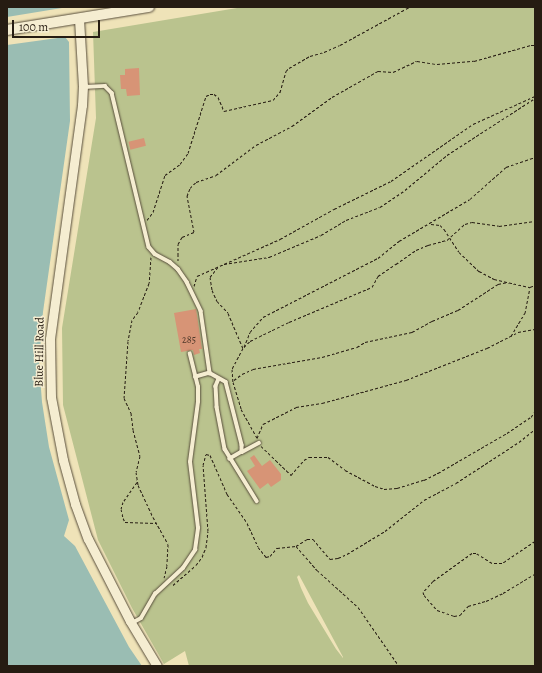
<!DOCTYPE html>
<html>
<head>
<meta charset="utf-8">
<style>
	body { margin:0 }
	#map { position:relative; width:542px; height:673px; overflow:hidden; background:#efe3b8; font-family:Alegreya,serif }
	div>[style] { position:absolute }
	.green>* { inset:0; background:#bac38e }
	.water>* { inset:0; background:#9abdb3 }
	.building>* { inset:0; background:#d79476; transform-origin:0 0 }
	.path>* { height:1px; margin-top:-0.5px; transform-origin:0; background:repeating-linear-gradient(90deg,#261c12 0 3px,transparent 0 5px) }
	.roads { filter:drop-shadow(0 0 1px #584e3c) drop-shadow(0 0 1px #584e3c) }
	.service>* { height:3.5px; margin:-1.75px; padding:0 1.75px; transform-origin:1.75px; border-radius:1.75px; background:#f5edd1 }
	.tertiary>* { height:9px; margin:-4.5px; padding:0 4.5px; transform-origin:4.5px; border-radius:4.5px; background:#f5edd1 }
	.secondary>* { height:10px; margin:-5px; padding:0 5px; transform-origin:5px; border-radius:5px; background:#f5edd1 }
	span { translate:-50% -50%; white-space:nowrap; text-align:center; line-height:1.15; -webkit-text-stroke:3px #f5edd1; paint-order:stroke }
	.number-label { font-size:10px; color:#523a2b }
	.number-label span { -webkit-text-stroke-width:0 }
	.street-label { font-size:12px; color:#261c12 }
	.frame { position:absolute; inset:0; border:8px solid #261c12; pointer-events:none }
	.scale { position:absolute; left:12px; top:20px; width:88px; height:18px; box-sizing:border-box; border:2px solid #261c12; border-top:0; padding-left:5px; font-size:12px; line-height:14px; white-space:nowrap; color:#261c12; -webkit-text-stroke:3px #f5edd1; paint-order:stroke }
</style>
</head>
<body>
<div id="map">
	<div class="green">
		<div style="clip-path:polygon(evenodd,243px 7px,535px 7px,535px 666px,189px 666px,185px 651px,164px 664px,132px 608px,98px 540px,63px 405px,62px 328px,96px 118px,93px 32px,243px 7px,299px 575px,343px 657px,343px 658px,336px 649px,308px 603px,301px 588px,297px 577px,299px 575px)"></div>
	</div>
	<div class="water">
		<div style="clip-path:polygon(7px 7px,68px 7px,7px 17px)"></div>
		<div style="clip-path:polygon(65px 37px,69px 42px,70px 121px,43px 312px,39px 363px,42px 402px,49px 447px,69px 520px,64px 536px,75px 546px,129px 647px,142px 666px,7px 666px,7px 45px)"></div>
	</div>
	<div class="building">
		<div style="clip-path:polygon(139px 68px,140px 95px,127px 96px,126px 89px,121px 89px,120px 75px,125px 75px,125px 69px)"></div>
		<div style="left:144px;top:138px;width:8px;height:16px;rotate:76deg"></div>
		<div style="clip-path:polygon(196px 309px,202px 349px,199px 349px,200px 353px,194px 355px,193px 350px,181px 352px,174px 313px)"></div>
		<div style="clip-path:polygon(254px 455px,262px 466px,270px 460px,281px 474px,281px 480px,271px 487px,268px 483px,260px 489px,247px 471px,255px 466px,250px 458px)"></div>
	</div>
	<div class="path">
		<div style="left:147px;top:220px;width:10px;rotate:-53deg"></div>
		<div style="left:153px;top:212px;width:39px;rotate:-72deg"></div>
		<div style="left:165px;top:175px;width:19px;rotate:-36deg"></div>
		<div style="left:180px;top:164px;width:14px;rotate:-54deg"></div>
		<div style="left:188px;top:153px;width:60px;rotate:-72.5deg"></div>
		<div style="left:206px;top:96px;width:4px;rotate:-27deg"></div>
		<div style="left:210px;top:94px;width:4px"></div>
		<div style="left:214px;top:94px;width:5px;rotate:37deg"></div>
		<div style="left:218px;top:97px;width:15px;rotate:67deg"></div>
		<div style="left:224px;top:111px;width:50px;rotate:-12.7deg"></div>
		<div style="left:273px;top:100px;width:11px;rotate:-49deg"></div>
		<div style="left:280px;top:92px;width:22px;rotate:-74deg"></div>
		<div style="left:286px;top:71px;width:4px;rotate:-45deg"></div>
		<div style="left:289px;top:68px;width:24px;rotate:-30deg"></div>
		<div style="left:310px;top:56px;width:15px;rotate:-16deg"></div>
		<div style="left:324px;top:52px;width:17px;rotate:-24deg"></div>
		<div style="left:340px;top:45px;width:79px;rotate:-28.8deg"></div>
		<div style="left:431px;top:224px;width:9px;rotate:6deg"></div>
		<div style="left:440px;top:225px;width:6px;rotate:45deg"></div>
		<div style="left:444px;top:229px;width:27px;rotate:57deg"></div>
		<div style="left:459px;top:252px;width:28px;rotate:44deg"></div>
		<div style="left:479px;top:271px;width:17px;rotate:28deg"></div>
		<div style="left:494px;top:279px;width:37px;rotate:13deg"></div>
		<div style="left:530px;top:287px;width:5px;rotate:-22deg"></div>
		<div style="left:151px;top:257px;width:26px;rotate:94deg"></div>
		<div style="left:149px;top:283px;width:31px;rotate:111deg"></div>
		<div style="left:138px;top:312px;width:10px;rotate:127deg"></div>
		<div style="left:132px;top:320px;width:21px;rotate:101deg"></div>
		<div style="left:128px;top:341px;width:57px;rotate:94deg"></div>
		<div style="left:124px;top:398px;width:17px;rotate:65deg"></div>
		<div style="left:131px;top:413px;width:17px;rotate:83deg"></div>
		<div style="left:133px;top:430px;width:27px;rotate:75deg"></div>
		<div style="left:140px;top:456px;width:16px;rotate:104deg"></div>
		<div style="left:136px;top:472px;width:13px;rotate:81deg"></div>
		<div style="left:138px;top:485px;width:35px;rotate:65deg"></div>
		<div style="left:153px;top:517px;width:31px;rotate:61deg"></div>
		<div style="left:168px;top:544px;width:22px;rotate:93deg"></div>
		<div style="left:167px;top:566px;width:12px;rotate:104deg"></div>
		<div style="left:178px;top:261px;width:17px;rotate:-90deg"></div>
		<div style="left:178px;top:244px;width:8px;rotate:-60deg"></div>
		<div style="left:182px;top:237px;width:13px;rotate:-23deg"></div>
		<div style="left:194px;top:232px;width:37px;rotate:-101deg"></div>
		<div style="left:187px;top:196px;width:9px;rotate:-69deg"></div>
		<div style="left:190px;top:188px;width:8px;rotate:-45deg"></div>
		<div style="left:196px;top:182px;width:21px;rotate:-19deg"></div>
		<div style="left:216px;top:175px;width:50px;rotate:-36.9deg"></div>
		<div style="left:256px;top:145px;width:41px;rotate:-27.8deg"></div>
		<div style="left:292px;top:126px;width:49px;rotate:-35.9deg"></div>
		<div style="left:332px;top:97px;width:53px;rotate:-29.5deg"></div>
		<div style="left:378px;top:71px;width:15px;rotate:4deg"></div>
		<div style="left:393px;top:72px;width:26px;rotate:-25deg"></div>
		<div style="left:417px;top:61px;width:20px;rotate:9deg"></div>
		<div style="left:437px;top:64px;width:37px;rotate:-5deg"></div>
		<div style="left:474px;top:61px;width:59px;rotate:-15.7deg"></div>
		<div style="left:531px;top:45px;width:4px"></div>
		<div style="left:224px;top:264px;width:46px;rotate:-8.8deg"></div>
		<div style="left:269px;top:257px;width:56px;rotate:-22.9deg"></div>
		<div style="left:321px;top:235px;width:29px;rotate:-31deg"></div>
		<div style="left:346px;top:220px;width:36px;rotate:-21deg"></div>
		<div style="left:380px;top:207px;width:30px;rotate:-34deg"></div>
		<div style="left:405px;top:190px;width:55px;rotate:-39.8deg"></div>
		<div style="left:447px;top:155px;width:105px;rotate:-32.9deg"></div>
		<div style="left:218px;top:267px;width:13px;rotate:129deg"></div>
		<div style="left:210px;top:277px;width:13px;rotate:81deg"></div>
		<div style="left:212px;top:290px;width:12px;rotate:66deg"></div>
		<div style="left:217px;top:301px;width:16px;rotate:47deg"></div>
		<div style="left:228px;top:313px;width:38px;rotate:67deg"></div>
		<div style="left:243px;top:348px;width:24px;rotate:118deg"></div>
		<div style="left:232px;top:369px;width:13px;rotate:86deg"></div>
		<div style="left:233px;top:382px;width:28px;rotate:73deg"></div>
		<div style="left:241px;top:409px;width:33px;rotate:61deg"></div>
		<div style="left:194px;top:286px;width:10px;rotate:-73deg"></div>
		<div style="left:197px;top:276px;width:91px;rotate:-24deg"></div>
		<div style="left:280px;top:239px;width:62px;rotate:-29.1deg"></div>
		<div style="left:334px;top:209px;width:64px;rotate:-26.2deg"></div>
		<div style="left:391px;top:181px;width:100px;rotate:-34.8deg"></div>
		<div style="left:473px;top:124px;width:68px;rotate:-24.3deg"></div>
		<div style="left:511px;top:336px;width:27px;rotate:-59deg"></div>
		<div style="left:525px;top:313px;width:25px;rotate:-79deg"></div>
		<div style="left:244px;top:347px;width:16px;rotate:-68deg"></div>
		<div style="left:250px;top:332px;width:20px;rotate:-49deg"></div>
		<div style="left:263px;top:317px;width:129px;rotate:-27.2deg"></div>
		<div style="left:378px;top:258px;width:27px;rotate:-39deg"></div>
		<div style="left:399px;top:241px;width:82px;rotate:-30.6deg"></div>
		<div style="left:470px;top:199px;width:48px;rotate:-41.6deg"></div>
		<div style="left:506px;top:167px;width:31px;rotate:-19deg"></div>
		<div style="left:244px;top:347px;width:8px;rotate:-45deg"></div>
		<div style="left:250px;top:341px;width:43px;rotate:-26deg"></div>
		<div style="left:289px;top:322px;width:90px;rotate:-22.9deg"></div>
		<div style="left:372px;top:287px;width:13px;rotate:-61deg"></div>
		<div style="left:378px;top:276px;width:22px;rotate:-34deg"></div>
		<div style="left:396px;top:264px;width:24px;rotate:-35deg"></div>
		<div style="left:416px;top:250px;width:13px;rotate:-23deg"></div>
		<div style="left:428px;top:245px;width:20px;rotate:-15deg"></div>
		<div style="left:447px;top:240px;width:24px;rotate:-42deg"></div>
		<div style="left:465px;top:224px;width:7px;rotate:-16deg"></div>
		<div style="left:472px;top:222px;width:27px;rotate:8deg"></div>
		<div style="left:499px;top:226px;width:36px;rotate:-8deg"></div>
		<div style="left:234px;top:380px;width:10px;rotate:-37deg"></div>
		<div style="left:242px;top:374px;width:12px;rotate:-24deg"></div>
		<div style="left:253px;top:369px;width:70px;rotate:-9.9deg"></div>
		<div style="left:322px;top:357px;width:36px;rotate:-16deg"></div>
		<div style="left:357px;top:347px;width:9px;rotate:-32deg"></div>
		<div style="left:365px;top:342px;width:48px;rotate:-12deg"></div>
		<div style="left:412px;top:332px;width:23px;rotate:-29deg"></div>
		<div style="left:432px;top:321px;width:28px;rotate:-23deg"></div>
		<div style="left:458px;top:310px;width:48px;rotate:-33deg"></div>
		<div style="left:498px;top:284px;width:10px;rotate:-11deg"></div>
		<div style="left:257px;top:438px;width:15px;rotate:-67deg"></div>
		<div style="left:263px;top:424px;width:37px;rotate:-27deg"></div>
		<div style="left:296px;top:407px;width:26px;rotate:-9deg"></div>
		<div style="left:322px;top:403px;width:87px;rotate:-15.3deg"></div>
		<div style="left:406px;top:380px;width:87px;rotate:-21.6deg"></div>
		<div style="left:487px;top:348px;width:35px;rotate:-27deg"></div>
		<div style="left:518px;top:332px;width:17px;rotate:-10deg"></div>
		<div style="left:261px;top:446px;width:42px;rotate:44deg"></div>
		<div style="left:291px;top:475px;width:20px;rotate:-49deg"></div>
		<div style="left:304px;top:460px;width:6px;rotate:-31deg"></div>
		<div style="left:309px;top:457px;width:19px"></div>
		<div style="left:328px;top:457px;width:21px;rotate:37deg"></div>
		<div style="left:345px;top:470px;width:34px;rotate:28deg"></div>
		<div style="left:375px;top:486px;width:9px;rotate:18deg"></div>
		<div style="left:384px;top:489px;width:13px;rotate:-4deg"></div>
		<div style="left:397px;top:488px;width:28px;rotate:-17deg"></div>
		<div style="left:424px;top:480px;width:16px;rotate:-27deg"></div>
		<div style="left:438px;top:473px;width:80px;rotate:-30.1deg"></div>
		<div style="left:507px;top:433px;width:29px;rotate:-34deg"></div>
		<div style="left:531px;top:417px;width:7px;rotate:-56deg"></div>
		<div style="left:137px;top:482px;width:24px;rotate:125deg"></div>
		<div style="left:123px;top:502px;width:7px;rotate:106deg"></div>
		<div style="left:121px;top:509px;width:9px;rotate:77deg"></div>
		<div style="left:123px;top:518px;width:4px;rotate:63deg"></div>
		<div style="left:125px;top:522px;width:31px;rotate:2deg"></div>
		<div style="left:535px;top:541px;width:40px;rotate:146deg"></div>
		<div style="left:502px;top:563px;width:10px;rotate:180deg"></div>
		<div style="left:492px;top:563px;width:19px;rotate:-148deg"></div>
		<div style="left:476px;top:553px;width:4px;rotate:180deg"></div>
		<div style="left:472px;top:553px;width:48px;rotate:144.3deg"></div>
		<div style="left:433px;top:581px;width:15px;rotate:132deg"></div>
		<div style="left:423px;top:592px;width:3px;rotate:72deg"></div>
		<div style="left:424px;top:595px;width:20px;rotate:49deg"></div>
		<div style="left:437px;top:610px;width:18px;rotate:19deg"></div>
		<div style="left:454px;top:616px;width:6px;rotate:-9deg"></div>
		<div style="left:460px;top:615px;width:12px;rotate:-48deg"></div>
		<div style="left:468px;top:606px;width:19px;rotate:-16deg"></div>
		<div style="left:486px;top:601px;width:19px;rotate:-25deg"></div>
		<div style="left:503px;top:593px;width:37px;rotate:-31deg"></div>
		<div style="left:296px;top:546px;width:32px;rotate:49deg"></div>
		<div style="left:317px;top:570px;width:55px;rotate:42.1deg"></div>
		<div style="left:358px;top:607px;width:72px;rotate:55.2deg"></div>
		<div style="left:173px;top:585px;width:30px;rotate:-41deg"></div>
		<div style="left:196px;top:565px;width:10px;rotate:-53deg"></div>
		<div style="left:202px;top:557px;width:11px;rotate:-68deg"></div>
		<div style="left:206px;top:547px;width:16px;rotate:-83deg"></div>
		<div style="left:208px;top:531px;width:66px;rotate:-94.3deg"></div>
		<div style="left:203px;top:465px;width:11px;rotate:-75deg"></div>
		<div style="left:206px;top:454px;width:4px;rotate:14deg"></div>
		<div style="left:210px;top:455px;width:43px;rotate:66.4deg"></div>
		<div style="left:227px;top:494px;width:35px;rotate:55deg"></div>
		<div style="left:247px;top:523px;width:26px;rotate:65deg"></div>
		<div style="left:258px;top:547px;width:13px;rotate:51deg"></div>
		<div style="left:266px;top:557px;width:4px;rotate:-14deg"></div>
		<div style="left:270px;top:556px;width:11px;rotate:-49deg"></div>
		<div style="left:277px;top:548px;width:19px;rotate:-6deg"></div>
		<div style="left:296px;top:546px;width:13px;rotate:-32deg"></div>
		<div style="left:307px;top:539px;width:6px"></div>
		<div style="left:313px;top:539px;width:26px;rotate:50deg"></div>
		<div style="left:330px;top:559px;width:8px;rotate:-7deg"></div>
		<div style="left:338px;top:558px;width:10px;rotate:-24deg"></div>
		<div style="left:347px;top:554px;width:44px;rotate:-31.2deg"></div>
		<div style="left:385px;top:531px;width:50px;rotate:-38.5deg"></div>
		<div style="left:424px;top:500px;width:36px;rotate:-28deg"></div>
		<div style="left:456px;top:483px;width:75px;rotate:-33.1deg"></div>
		<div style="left:519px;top:442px;width:21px;rotate:-39deg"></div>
	</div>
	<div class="roads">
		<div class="service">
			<div style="left:84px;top:87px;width:21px;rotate:-3deg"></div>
			<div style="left:105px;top:86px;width:10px;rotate:45deg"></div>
			<div style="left:112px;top:93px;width:158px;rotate:76.5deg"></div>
			<div style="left:149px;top:247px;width:9px;rotate:49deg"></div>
			<div style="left:155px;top:254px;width:17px;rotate:28deg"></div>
			<div style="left:170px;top:262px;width:11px;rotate:41deg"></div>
			<div style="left:178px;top:269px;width:16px;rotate:55deg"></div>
			<div style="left:187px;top:282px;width:32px;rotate:64deg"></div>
			<div style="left:201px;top:311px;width:63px;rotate:81.7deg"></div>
			<div style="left:210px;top:373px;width:15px;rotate:164deg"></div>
			<div style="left:210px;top:373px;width:18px;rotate:29deg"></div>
			<div style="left:226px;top:382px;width:65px;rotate:75.7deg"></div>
			<div style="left:242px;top:445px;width:7px;rotate:90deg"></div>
			<div style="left:242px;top:452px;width:14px;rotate:150deg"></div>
			<div style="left:219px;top:379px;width:8px;rotate:113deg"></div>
			<div style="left:216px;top:386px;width:21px;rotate:87deg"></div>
			<div style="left:217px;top:407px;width:43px;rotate:79.2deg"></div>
			<div style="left:225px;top:449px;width:61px;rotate:58.4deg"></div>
			<div style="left:242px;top:452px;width:19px;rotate:-28deg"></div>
			<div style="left:132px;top:623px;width:10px;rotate:-29deg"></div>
			<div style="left:141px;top:618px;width:28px;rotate:-60deg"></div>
			<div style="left:155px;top:594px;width:38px;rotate:-43deg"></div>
			<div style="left:183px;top:568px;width:22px;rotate:-56deg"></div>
			<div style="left:195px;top:550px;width:22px;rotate:-82deg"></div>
			<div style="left:198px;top:528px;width:66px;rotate:-96.9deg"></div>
			<div style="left:190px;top:462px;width:61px;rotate:-82.4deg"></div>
			<div style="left:198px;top:402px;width:15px;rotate:-90deg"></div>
			<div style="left:198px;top:387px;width:34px;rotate:-104deg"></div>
		</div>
		<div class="tertiary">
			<div style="left:79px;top:19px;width:67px;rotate:86.6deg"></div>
			<div style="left:83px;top:86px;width:19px;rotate:93deg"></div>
			<div style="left:82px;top:105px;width:236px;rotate:97.8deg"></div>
			<div style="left:50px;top:339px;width:58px;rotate:89deg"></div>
			<div style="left:51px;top:397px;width:64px;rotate:79.2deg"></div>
			<div style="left:63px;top:460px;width:46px;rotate:74.7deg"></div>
			<div style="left:75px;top:504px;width:37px;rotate:70deg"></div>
			<div style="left:88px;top:539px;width:92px;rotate:62.9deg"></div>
			<div style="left:130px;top:621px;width:52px;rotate:59deg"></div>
		</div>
		<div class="secondary">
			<div style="left:7px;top:30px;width:144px;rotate:-9.2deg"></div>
		</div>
	</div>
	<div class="number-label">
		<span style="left:189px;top:340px">285</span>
	</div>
	<div class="street-label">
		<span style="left:40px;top:352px;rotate:-89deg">Blue Hill Road</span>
	</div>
	<div class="frame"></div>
	<div class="scale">100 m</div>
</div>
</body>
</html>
